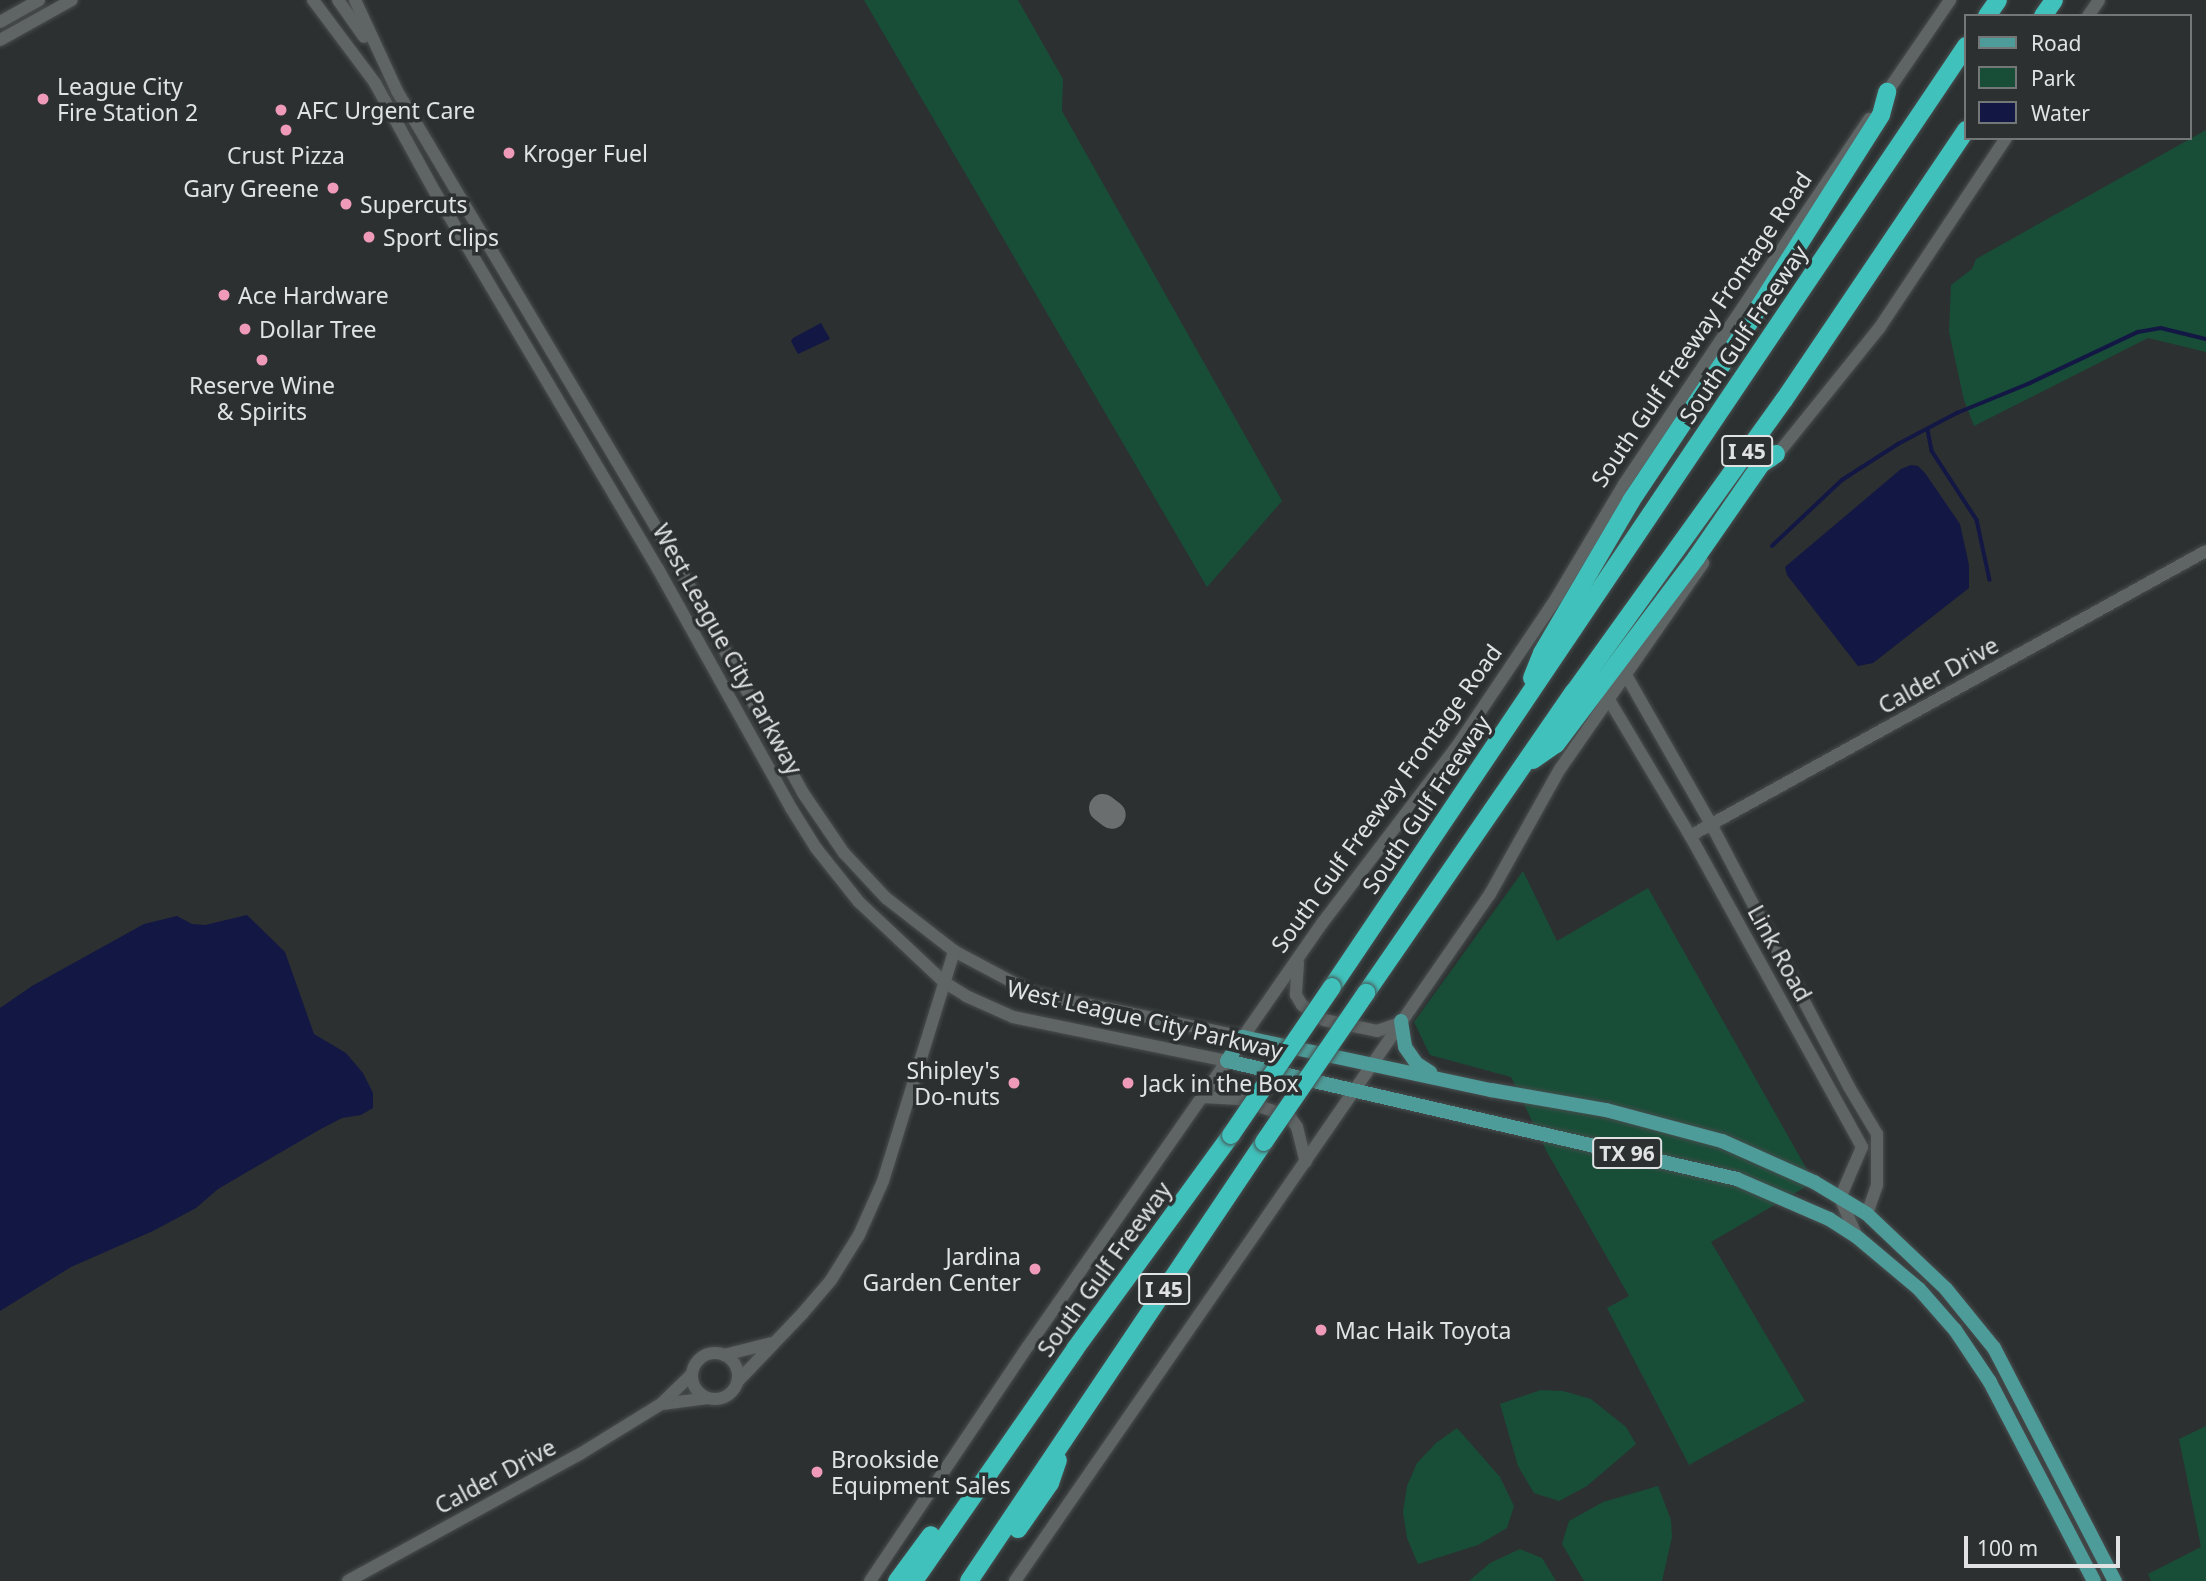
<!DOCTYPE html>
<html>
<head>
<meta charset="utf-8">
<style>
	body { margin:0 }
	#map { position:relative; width:2206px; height:1581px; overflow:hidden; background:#2c3031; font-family:"Noto Sans",sans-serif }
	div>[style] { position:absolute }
	.green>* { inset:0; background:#184e38 }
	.water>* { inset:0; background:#131744 }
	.stream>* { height:3.5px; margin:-1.75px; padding:0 1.75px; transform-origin:1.75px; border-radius:1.75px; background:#131744 }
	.taxiway>* { height:28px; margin:-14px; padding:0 14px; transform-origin:14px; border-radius:14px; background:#6a6e6e }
	.roads { filter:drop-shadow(0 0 2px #494d4e) drop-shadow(0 0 2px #494d4e) }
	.secondary>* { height:12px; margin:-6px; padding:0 6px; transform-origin:6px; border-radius:6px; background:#5f6465 }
	.secondary>.ring { margin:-6px; padding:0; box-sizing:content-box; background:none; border:12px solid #5f6465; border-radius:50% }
	.primary>* { height:14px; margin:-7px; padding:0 7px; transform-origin:7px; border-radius:7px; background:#4d9c99 }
	.highway>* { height:18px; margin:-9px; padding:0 9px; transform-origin:9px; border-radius:9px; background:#41c1bb }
	.bridges { filter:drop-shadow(0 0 2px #494d4e) drop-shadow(0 0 2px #494d4e) }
	.highway-bridge>* { height:18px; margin:-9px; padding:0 9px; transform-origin:9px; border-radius:9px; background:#41c1bb }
	.dots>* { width:19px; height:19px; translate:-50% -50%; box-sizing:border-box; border:4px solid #2c3031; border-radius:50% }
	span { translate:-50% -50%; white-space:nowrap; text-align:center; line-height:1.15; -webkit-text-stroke:7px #2c3031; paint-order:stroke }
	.shield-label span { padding:2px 5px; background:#2c3031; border:2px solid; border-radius:5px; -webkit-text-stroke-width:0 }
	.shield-label { font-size:21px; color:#e0e2e3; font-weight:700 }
	.poi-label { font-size:23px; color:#e0e2e3 }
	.left { translate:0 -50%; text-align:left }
	.right { translate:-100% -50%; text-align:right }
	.street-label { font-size:23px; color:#e0e2e3 }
	.legend { position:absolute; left:1964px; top:14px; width:228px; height:126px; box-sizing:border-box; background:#2c3031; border:2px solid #747778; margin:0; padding:9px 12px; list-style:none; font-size:21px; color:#e0e2e3 }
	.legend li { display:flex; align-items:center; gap:14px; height:35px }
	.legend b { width:35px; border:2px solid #747778 }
	.scale { position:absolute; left:1964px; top:1536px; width:156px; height:32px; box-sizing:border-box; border:4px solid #e0e2e3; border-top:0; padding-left:9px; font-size:21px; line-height:24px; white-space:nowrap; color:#e0e2e3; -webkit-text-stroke:5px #2c3031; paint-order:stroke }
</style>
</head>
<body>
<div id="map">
	<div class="green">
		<div style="clip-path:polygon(864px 0,1018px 0,1063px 79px,1062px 111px,1282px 501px,1207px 587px)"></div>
		<div style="clip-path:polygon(2206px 130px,2206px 352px,2148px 338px,1974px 426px,1964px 400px,1949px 332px,1951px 285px,1972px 269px,1976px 259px)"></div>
		<div style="clip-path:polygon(1523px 871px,1557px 941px,1648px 888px,1814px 1182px,1711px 1242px,1805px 1401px,1689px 1465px,1607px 1308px,1629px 1296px,1547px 1152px,1511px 1077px,1430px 1055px,1414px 1022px)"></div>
		<div style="clip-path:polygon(1541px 1390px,1563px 1391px,1591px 1399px,1626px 1427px,1636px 1444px,1587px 1486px,1559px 1501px,1534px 1493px,1518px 1466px,1500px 1404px)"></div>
		<div style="clip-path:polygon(2206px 1426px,2206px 1581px,2151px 1581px,2148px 1574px,2201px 1547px,2179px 1439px)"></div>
		<div style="clip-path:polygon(1457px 1428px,1500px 1477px,1514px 1506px,1507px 1528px,1478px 1545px,1418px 1564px,1407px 1538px,1403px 1512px,1407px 1486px,1417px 1463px,1436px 1443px)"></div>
		<div style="clip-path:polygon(1658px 1486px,1671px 1520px,1672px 1537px,1662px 1581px,1584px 1581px,1562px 1544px,1569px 1521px,1603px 1502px)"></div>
		<div style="clip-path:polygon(1520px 1549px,1542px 1558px,1556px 1581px,1469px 1581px,1490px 1563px)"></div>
	</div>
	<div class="water">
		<div style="clip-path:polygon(821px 323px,830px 339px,798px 354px,791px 341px,793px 338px)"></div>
		<div style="clip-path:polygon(1911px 465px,1918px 466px,1925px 473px,1960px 524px,1969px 565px,1969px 588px,1873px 663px,1858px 666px,1787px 575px,1785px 567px,1901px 469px)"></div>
		<div style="clip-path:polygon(247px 915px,285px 952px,314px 1034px,346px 1053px,363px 1073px,373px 1093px,373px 1108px,361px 1115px,342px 1118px,319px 1130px,218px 1189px,196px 1208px,153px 1231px,71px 1267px,0 1311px,0 1008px,32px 986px,144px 924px,177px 916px,192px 924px,205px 925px)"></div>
	</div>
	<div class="stream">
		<div style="left:1928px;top:430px;width:21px;rotate:79deg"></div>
		<div style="left:1932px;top:451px;width:82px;rotate:56.9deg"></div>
		<div style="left:1977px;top:520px;width:61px;rotate:77.8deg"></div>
		<div style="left:1772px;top:546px;width:96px;rotate:-43.3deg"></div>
		<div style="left:1842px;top:480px;width:67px;rotate:-32.7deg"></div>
		<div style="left:1898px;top:444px;width:67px;rotate:-27.7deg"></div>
		<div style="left:1957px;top:413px;width:79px;rotate:-22.3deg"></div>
		<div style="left:2030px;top:383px;width:119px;rotate:-25.3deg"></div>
		<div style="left:2138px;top:332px;width:23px;rotate:-10deg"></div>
		<div style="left:2161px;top:328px;width:46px;rotate:13.7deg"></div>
	</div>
	<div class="taxiway">
		<div style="left:1103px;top:808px;width:11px;rotate:38deg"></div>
	</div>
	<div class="roads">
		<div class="secondary">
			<div style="left:313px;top:0;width:104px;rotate:53.2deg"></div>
			<div style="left:375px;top:83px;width:124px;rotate:61.2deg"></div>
			<div style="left:435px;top:192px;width:438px;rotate:59.4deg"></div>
			<div style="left:658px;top:569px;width:274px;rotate:60.9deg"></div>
			<div style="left:791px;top:808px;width:47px;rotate:58deg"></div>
			<div style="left:816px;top:848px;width:69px;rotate:51.5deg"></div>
			<div style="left:859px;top:902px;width:117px;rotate:43.3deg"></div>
			<div style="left:944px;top:982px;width:26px;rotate:32deg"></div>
			<div style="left:966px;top:996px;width:51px;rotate:24.1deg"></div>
			<div style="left:1013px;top:1017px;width:218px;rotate:11.6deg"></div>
			<div style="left:1227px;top:1061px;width:348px;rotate:124.9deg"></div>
			<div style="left:1028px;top:1346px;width:283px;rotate:123.9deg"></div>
			<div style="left:338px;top:0;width:45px;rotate:54.9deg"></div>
			<div style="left:355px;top:0;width:100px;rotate:65.2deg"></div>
			<div style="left:397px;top:91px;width:535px;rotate:59.31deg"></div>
			<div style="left:670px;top:551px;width:276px;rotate:61.2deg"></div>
			<div style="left:803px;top:793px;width:73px;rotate:55.7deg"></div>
			<div style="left:844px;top:853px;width:62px;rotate:47deg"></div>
			<div style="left:886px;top:898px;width:86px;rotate:37.9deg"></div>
			<div style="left:954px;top:951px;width:89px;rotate:28deg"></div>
			<div style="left:1033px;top:993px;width:215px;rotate:11.8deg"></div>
			<div style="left:1243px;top:1037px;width:140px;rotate:-55.2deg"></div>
			<div style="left:1323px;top:922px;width:218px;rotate:-52.7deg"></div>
			<div style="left:1455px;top:749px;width:183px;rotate:-56.1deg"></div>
			<div style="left:1557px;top:597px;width:131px;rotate:-59.3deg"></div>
			<div style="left:1624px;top:484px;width:440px;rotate:-56.1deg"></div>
			<div style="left:2088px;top:16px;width:19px;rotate:-55deg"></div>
			<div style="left:0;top:22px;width:45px;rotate:-29.4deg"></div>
			<div style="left:0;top:40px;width:82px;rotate:-29.1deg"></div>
			<div style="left:1883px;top:98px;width:119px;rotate:-55.6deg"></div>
			<div style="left:1772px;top:461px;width:172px;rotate:-51.1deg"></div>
			<div style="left:1880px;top:327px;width:227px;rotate:-56.3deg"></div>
			<div style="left:1626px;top:675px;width:172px;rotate:60.3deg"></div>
			<div style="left:1711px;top:824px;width:297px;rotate:62.3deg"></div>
			<div style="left:1849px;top:1087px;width:55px;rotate:59.2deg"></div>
			<div style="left:1877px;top:1134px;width:51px;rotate:90deg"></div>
			<div style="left:1877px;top:1185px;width:31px;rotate:109deg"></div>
			<div style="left:1608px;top:698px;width:164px;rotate:59.2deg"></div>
			<div style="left:1692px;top:839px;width:352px;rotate:61.1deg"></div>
			<div style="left:1862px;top:1147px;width:56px;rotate:113.3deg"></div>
			<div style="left:1840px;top:1198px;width:43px;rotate:66.4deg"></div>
			<div style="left:1690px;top:836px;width:589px;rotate:-28.91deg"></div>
			<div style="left:1298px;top:963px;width:32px;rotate:94deg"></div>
			<div style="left:1296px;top:995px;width:12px;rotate:59deg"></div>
			<div style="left:1302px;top:1005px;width:27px;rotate:34deg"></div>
			<div style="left:1324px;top:1020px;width:54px;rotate:11.7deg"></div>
			<div style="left:1377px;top:1031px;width:24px;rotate:-19deg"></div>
			<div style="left:1202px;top:1097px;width:37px;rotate:3deg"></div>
			<div style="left:1239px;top:1099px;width:54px;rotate:19.4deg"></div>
			<div style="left:1290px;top:1117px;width:12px;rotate:55deg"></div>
			<div style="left:1297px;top:1127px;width:36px;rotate:76deg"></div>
			<div class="ring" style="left:692px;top:1353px;width:34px;height:34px"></div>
			<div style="left:724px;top:1355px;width:49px;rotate:-14deg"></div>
			<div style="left:738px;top:1381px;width:93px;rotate:-46.3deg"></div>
			<div style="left:802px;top:1314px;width:45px;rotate:-49.5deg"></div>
			<div style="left:831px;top:1280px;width:53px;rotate:-58.1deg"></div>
			<div style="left:859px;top:1235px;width:59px;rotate:-66deg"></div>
			<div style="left:883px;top:1181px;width:241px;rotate:-72.8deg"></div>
			<div style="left:662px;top:1404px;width:46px;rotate:-7.4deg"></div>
			<div style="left:348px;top:1581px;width:264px;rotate:-28.7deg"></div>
			<div style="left:580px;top:1454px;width:95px;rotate:-31.7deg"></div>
			<div style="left:661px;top:1404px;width:43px;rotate:-44.1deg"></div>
			<div style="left:1015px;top:1581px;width:835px;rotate:-55.34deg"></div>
			<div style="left:1490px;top:894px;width:143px;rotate:-60.8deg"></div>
			<div style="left:1560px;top:769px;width:251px;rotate:-55.2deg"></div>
		</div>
		<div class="primary">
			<div style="left:1401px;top:1021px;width:26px;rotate:81deg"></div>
			<div style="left:1405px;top:1047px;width:19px;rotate:55deg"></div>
			<div style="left:1416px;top:1063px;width:17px;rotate:33deg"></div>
			<div style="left:2094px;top:1581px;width:225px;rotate:-117.6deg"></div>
			<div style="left:1990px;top:1382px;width:63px;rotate:-123.9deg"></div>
			<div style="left:1955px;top:1330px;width:55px;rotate:-131.3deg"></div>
			<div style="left:1919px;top:1289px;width:81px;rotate:-140deg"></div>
			<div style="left:1857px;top:1237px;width:33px;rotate:-147deg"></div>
			<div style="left:1829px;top:1219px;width:100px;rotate:-156.5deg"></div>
			<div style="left:1737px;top:1179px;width:523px;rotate:-166.97deg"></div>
			<div style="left:1227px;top:1061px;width:29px;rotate:-56deg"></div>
			<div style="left:1243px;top:1037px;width:254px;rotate:12.1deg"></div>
			<div style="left:1491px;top:1090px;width:117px;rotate:9.9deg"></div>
			<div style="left:1606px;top:1110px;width:120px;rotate:15deg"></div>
			<div style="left:1722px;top:1141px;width:101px;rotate:24deg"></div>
			<div style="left:1814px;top:1182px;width:62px;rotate:31.1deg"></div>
			<div style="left:1867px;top:1214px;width:109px;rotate:43.5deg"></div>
			<div style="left:1946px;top:1289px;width:76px;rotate:50.9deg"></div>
			<div style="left:1994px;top:1348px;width:263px;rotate:62.6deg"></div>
		</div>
		<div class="highway">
			<div style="left:1987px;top:16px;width:19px;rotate:-55deg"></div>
			<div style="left:2043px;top:16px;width:19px;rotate:-55deg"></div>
			<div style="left:1532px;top:678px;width:27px;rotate:-68deg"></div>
			<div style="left:1542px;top:653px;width:176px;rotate:-59.6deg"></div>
			<div style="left:1631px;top:501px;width:187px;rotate:-56.3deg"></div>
			<div style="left:1735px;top:345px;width:272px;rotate:-57.6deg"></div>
			<div style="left:1881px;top:115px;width:24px;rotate:-75deg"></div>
			<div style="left:1533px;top:760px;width:28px;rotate:-35deg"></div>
			<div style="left:1556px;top:744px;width:233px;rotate:-53deg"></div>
			<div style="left:1696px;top:558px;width:114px;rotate:-55.3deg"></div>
			<div style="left:1761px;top:464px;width:18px;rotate:-34deg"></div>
			<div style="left:1332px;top:987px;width:1135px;rotate:-56.03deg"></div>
			<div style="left:1366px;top:993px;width:366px;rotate:-55.4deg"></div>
			<div style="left:1574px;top:692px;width:360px;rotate:-54.3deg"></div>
			<div style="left:1784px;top:400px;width:326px;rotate:-56deg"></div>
			<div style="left:1018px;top:1529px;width:56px;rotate:-55.2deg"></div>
			<div style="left:1050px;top:1483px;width:24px;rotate:-71deg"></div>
			<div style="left:897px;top:1581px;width:57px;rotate:-53.5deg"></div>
			<div style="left:914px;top:1581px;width:282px;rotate:-55.2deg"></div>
			<div style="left:1075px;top:1349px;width:265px;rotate:-53.9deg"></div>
			<div style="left:969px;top:1581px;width:529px;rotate:-56.1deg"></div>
		</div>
	</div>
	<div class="bridges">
		<div class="highway-bridge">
			<div style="left:1231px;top:1135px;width:179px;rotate:-55.7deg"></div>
			<div style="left:1264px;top:1142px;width:181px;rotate:-55.6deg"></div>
		</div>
	</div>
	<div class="dots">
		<div style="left:43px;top:99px;background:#ef9ab8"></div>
		<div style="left:281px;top:110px;background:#ef9ab8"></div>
		<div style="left:286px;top:130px;background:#ef9ab8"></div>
		<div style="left:509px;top:153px;background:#ef9ab8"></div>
		<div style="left:333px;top:188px;background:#ef9ab8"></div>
		<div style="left:346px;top:204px;background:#ef9ab8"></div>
		<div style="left:369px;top:237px;background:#ef9ab8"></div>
		<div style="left:224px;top:295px;background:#ef9ab8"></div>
		<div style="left:245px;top:329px;background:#ef9ab8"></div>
		<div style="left:262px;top:360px;background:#ef9ab8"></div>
		<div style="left:1014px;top:1083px;background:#ef9ab8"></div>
		<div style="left:1128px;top:1083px;background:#ef9ab8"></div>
		<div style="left:1035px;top:1269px;background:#ef9ab8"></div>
		<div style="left:1321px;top:1330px;background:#ef9ab8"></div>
		<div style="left:817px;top:1472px;background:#ef9ab8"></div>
	</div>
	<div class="shield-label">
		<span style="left:1747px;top:451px">I 45</span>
		<span style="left:1627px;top:1153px">TX 96</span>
		<span style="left:1164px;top:1289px">I 45</span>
	</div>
	<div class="poi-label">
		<span class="left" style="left:57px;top:99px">League City<br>Fire Station 2</span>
		<span class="left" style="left:297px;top:110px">AFC Urgent Care</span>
		<span class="left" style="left:523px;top:153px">Kroger Fuel</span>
		<span style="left:286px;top:155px">Crust Pizza</span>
		<span class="right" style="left:319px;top:188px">Gary Greene</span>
		<span class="left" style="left:360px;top:204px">Supercuts</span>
		<span class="left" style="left:383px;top:237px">Sport Clips</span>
		<span class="left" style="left:238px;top:295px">Ace Hardware</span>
		<span class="left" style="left:259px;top:329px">Dollar Tree</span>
		<span style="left:262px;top:398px">Reserve Wine<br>&amp; Spirits</span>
		<span class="right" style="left:1000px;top:1083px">Shipley's<br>Do-nuts</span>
		<span class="left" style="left:1142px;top:1083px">Jack in the Box</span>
		<span class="right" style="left:1021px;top:1269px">Jardina<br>Garden Center</span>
		<span class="left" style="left:1335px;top:1330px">Mac Haik Toyota</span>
		<span class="left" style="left:831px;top:1472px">Brookside<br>Equipment Sales</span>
	</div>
	<div class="street-label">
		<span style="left:1701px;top:329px;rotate:-56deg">South Gulf Freeway Frontage Road</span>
		<span style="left:1743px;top:334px;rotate:-56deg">South Gulf Freeway</span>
		<span style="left:728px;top:649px;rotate:61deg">West League City Parkway</span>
		<span style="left:1938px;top:675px;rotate:-29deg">Calder Drive</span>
		<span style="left:1386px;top:798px;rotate:-54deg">South Gulf Freeway Frontage Road</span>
		<span style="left:1426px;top:804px;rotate:-56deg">South Gulf Freeway</span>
		<span style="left:1780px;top:953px;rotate:61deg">Link Road</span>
		<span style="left:1145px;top:1019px;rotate:13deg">West League City Parkway</span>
		<span style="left:1104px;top:1269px;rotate:-54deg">South Gulf Freeway</span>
		<span style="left:495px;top:1476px;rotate:-28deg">Calder Drive</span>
	</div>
	<ul class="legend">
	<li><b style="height:9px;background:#4d9c99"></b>Road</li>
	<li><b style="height:19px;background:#184e38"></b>Park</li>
	<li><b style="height:19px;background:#131744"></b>Water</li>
	</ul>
	<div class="scale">100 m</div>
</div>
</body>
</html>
